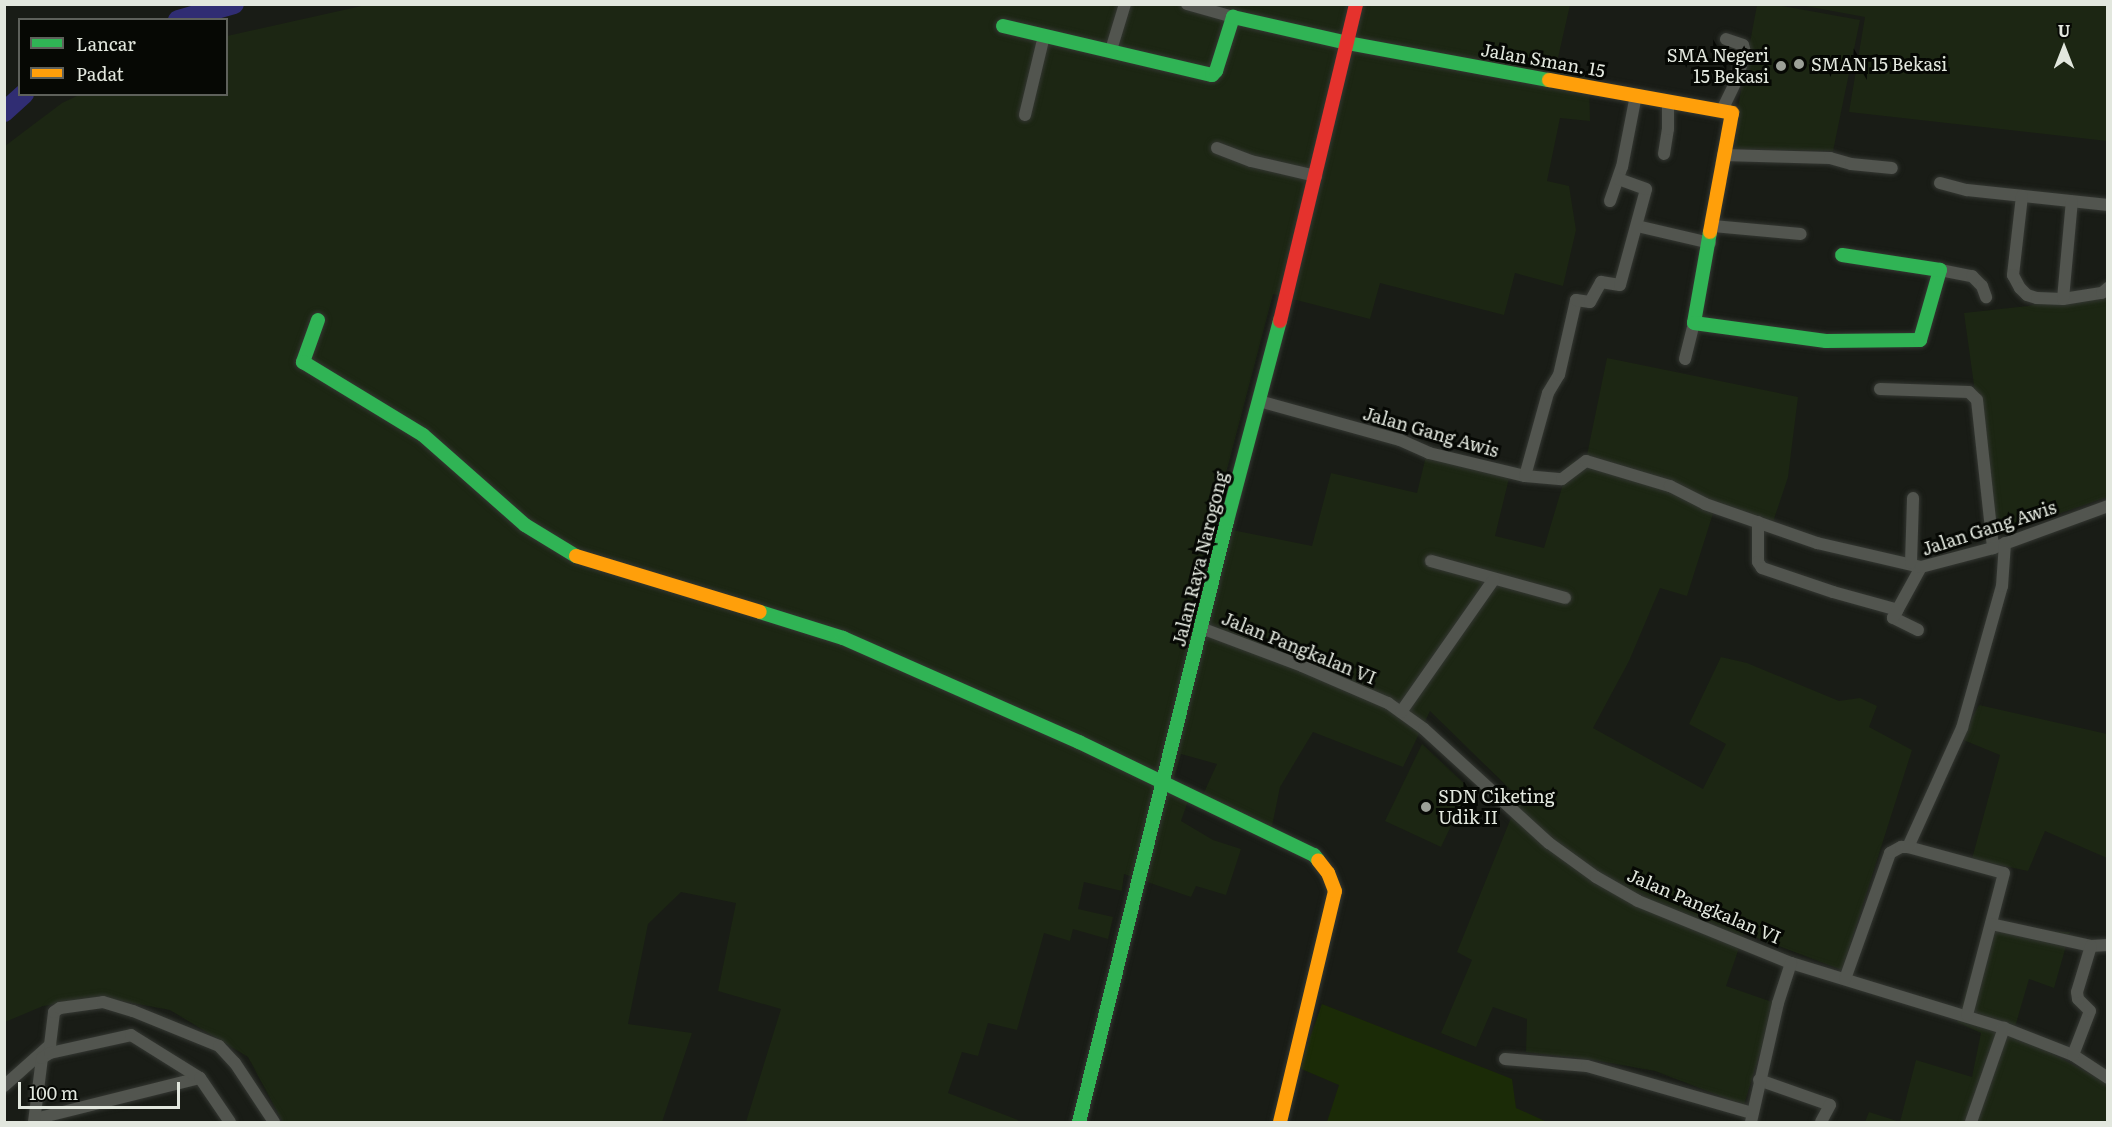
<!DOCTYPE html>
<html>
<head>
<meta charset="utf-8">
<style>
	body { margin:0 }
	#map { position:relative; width:2112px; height:1127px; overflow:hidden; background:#191c16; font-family:Literata,serif }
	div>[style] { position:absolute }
	.built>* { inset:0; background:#1c2613 }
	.green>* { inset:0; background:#1b2b07 }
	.river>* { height:20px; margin:-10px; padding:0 10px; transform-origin:10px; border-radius:10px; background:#302d73 }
	.roads { filter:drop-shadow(0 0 2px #343732) drop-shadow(0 0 2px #343732) }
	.street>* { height:12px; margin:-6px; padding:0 6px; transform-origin:6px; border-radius:6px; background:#52554f }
	.fast>* { height:14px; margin:-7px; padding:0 7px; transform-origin:7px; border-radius:7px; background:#30b455 }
	.slow>* { height:14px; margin:-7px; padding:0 7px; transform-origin:7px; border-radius:7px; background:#ff9f0a }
	.jam>* { height:14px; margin:-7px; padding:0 7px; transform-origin:7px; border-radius:7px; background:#e5322d }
	.dots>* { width:16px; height:16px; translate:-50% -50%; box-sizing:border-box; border:3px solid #060804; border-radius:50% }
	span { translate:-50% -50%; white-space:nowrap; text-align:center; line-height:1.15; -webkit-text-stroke:6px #060804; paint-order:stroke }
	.poi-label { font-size:18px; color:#e2e7de }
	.right { translate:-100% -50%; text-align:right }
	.left { translate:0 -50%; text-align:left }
	.street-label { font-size:18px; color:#e2e7de }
	.frame { position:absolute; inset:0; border:6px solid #e2e7de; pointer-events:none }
	.legend { position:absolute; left:18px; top:18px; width:210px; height:78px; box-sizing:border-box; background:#060804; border:2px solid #5e615b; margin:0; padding:8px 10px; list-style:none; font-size:18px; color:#e2e7de }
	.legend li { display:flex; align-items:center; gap:12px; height:30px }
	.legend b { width:30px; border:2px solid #5e615b }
	.north { position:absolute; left:2034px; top:18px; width:60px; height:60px; -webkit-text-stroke:4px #060804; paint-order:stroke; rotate:0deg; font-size:16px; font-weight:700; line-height:24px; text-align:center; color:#e2e7de }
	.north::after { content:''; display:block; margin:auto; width:21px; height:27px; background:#e2e7de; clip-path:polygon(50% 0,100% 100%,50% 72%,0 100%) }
	.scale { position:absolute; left:18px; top:1082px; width:162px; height:27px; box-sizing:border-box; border:3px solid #e2e7de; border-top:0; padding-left:8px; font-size:18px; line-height:21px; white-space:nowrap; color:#e2e7de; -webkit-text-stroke:4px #060804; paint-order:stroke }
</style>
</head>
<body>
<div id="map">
	<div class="built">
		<div style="clip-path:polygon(366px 5px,1570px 5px,1555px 71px,1589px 78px,1590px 121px,1560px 118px,1547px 181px,1569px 186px,1576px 230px,1563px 286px,1515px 273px,1504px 315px,1380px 283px,1370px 319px,1273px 294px,1212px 526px,1312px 546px,1331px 473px,1417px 493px,1428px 448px,1511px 470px,1495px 536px,1544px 548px,1569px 464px,1587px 455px,1607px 358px,1798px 397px,1788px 477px,1772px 525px,1715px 507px,1687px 596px,1660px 588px,1629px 661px,1593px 728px,1703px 789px,1726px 744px,1689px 724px,1721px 657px,1747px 663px,1839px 701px,1860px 698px,1877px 706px,1869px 727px,1912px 750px,1842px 970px,1744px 933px,1726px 986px,1775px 1003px,1744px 1105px,1655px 1071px,1594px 1060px,1526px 1052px,1527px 1019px,1493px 1007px,1476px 1047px,1441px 1033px,1472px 960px,1457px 952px,1519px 798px,1430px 711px,1403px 767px,1313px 732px,1280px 787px,1271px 831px,1201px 799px,1217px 764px,1181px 754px,1172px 784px,1190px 795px,1181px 821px,1213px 840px,1241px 849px,1226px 895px,1196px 886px,1191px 897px,1124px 874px,1122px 891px,1084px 882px,1078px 909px,1113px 917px,1108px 939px,1073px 929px,1070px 941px,1044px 933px,1017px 1030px,988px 1023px,978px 1056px,962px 1052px,948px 1093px,1018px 1120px,1017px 1122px,746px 1122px,781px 1009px,718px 991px,736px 903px,681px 892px,648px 924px,628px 1024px,692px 1033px,662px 1122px,283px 1122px,248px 1057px,170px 1010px,100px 997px,43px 1006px,5px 1022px,5px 146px,62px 103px,79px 95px,226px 94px,227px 36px)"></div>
		<div style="clip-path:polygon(1757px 5px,1776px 5px,1860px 20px,1833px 151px,1735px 149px,1738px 107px)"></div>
		<div style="clip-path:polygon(1800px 5px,2107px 5px,2107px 141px,1849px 112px,1865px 17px)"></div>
		<div style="clip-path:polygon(2107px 289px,2107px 497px,1995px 536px,1964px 313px,2028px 306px)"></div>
		<div style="clip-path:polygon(1979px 705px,2107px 734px,2107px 858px,2045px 831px,2028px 871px,1972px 859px,2000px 755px,1961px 739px)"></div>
		<div style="clip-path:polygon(1422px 744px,1469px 788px,1441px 847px,1385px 821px)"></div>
		<div style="clip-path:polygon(1986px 921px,2034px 931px,2070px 932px,2054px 988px,2029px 979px,2012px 1037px,2047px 1051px,2107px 1083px,2107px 1122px,1865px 1122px,1869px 1112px,1900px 1122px,1916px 1060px,1972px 1077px,1981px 1033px,1957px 1022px)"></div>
	</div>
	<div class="green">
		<div style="clip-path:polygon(1322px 1004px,1512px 1079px,1516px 1108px,1547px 1122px,1327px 1122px,1339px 1085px,1299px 1068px)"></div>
	</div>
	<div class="river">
		<div style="left:178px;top:20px;width:58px;rotate:-15.9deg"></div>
		<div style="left:4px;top:112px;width:27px;rotate:-42deg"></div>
	</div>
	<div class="roads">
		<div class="street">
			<div style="left:1187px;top:4px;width:48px;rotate:15.8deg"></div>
			<div style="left:1111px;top:50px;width:48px;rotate:-73.1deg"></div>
			<div style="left:1722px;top:110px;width:34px;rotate:-64deg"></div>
			<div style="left:1737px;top:79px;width:28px;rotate:-73deg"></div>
			<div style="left:1745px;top:52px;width:7px;rotate:-106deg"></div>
			<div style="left:1743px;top:45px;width:18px;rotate:-161deg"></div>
			<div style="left:1025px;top:115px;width:81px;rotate:-76.5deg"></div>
			<div style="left:1217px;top:148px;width:36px;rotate:21deg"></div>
			<div style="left:1251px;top:161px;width:67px;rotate:13deg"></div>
			<div style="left:1664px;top:154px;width:25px;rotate:-81deg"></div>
			<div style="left:1668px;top:129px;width:28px;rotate:-90deg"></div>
			<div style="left:1723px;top:155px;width:107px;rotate:1.6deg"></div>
			<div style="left:1830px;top:158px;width:22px;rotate:16deg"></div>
			<div style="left:1851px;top:164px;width:41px;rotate:5.6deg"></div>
			<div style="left:1940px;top:183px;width:28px;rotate:15deg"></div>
			<div style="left:1967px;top:190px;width:142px;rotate:6.1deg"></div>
			<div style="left:2022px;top:196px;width:80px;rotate:96.5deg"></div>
			<div style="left:2013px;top:275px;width:15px;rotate:62deg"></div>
			<div style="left:2020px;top:288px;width:10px;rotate:45deg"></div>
			<div style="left:2027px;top:295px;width:10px;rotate:17deg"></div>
			<div style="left:2037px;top:298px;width:26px;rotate:2deg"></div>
			<div style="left:2063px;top:299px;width:39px;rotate:-9deg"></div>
			<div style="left:2102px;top:293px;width:8px;rotate:-40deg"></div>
			<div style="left:1610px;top:201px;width:36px;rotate:-71deg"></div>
			<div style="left:1622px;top:167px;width:73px;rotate:-79deg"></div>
			<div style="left:1637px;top:226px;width:75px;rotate:13.1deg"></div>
			<div style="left:1713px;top:226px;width:88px;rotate:5.2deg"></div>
			<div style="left:1940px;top:270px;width:33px;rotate:11deg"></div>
			<div style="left:1972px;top:276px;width:14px;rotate:45deg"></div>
			<div style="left:1982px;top:286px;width:12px;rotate:70deg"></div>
			<div style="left:2063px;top:299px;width:98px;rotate:-84.8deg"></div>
			<div style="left:1685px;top:359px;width:37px;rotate:-76deg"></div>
			<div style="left:1880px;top:389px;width:89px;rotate:1.9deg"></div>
			<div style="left:1969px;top:392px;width:11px;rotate:45deg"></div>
			<div style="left:1977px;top:400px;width:149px;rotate:83.8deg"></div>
			<div style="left:1259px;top:401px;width:146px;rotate:15.5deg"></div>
			<div style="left:1400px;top:440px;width:32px;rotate:24deg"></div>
			<div style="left:1429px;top:453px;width:99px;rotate:13.5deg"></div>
			<div style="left:1525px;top:476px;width:37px;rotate:5deg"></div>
			<div style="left:1562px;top:479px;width:30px;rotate:-37deg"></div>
			<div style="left:1586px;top:461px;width:88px;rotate:16.6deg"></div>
			<div style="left:1670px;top:486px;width:39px;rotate:27deg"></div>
			<div style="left:1705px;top:504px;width:119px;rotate:19.2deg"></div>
			<div style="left:1817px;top:543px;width:107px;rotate:13deg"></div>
			<div style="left:1525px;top:476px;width:86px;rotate:-74.5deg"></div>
			<div style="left:1548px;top:393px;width:21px;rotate:-59deg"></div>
			<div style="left:1559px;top:375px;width:77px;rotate:-77.2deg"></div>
			<div style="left:1576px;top:300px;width:14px;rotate:8deg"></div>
			<div style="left:1590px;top:302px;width:23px;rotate:-61deg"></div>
			<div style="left:1601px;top:282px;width:19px;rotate:9deg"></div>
			<div style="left:1620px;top:285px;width:99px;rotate:-74.8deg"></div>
			<div style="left:1646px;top:189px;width:29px;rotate:-160deg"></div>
			<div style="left:1758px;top:522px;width:40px;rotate:90deg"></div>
			<div style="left:1758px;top:562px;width:7px;rotate:56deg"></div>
			<div style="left:1762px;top:568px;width:75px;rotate:18.7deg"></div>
			<div style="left:1833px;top:592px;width:67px;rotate:15.5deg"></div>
			<div style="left:1431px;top:561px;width:139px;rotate:15.4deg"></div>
			<div style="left:1911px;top:563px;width:65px;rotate:-88.2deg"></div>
			<div style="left:1201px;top:628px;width:108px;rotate:20.6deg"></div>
			<div style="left:1302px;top:666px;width:94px;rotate:23.3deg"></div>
			<div style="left:1388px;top:703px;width:44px;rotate:35.8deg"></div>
			<div style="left:1424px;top:729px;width:169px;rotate:42.4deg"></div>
			<div style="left:1549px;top:843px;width:58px;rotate:35.9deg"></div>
			<div style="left:1596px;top:877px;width:48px;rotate:29.7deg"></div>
			<div style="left:1638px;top:901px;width:165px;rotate:22.1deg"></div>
			<div style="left:1791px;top:963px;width:223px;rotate:17deg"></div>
			<div style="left:2004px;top:1028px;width:74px;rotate:21.4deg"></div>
			<div style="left:2073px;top:1055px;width:42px;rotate:33.3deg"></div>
			<div style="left:1918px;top:630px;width:28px;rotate:-154deg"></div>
			<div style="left:1893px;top:618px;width:58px;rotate:-61.2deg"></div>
			<div style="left:1921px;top:567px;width:74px;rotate:-14.8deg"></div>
			<div style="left:1993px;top:548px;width:122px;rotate:-20.1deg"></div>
			<div style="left:1401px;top:712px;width:162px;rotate:-55deg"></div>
			<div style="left:1908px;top:847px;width:99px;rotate:15.2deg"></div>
			<div style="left:2004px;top:873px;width:147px;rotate:104.6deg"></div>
			<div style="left:1991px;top:924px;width:102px;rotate:12.4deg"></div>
			<div style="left:2091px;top:946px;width:17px;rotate:-3deg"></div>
			<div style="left:1845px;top:979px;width:134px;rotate:-70.3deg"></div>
			<div style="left:1890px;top:853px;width:13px;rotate:-29deg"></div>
			<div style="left:1901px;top:847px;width:7px"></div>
			<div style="left:1908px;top:847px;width:131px;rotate:-65.6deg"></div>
			<div style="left:1962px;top:728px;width:148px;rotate:-74.3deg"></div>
			<div style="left:2002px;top:586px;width:43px;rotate:-86deg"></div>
			<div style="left:2073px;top:1055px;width:47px;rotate:-68.9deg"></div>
			<div style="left:2090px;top:1011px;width:17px;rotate:-135deg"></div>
			<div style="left:2078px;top:999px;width:7px;rotate:-98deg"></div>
			<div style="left:2077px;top:992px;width:48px;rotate:-73.1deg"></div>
			<div style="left:1505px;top:1059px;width:82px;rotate:4.9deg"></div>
			<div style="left:1587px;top:1066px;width:172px;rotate:15.9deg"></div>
			<div style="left:1759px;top:1080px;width:75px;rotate:19.4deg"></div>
			<div style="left:1830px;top:1105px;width:19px;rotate:118deg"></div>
			<div style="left:4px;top:1086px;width:62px;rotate:-41.7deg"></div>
			<div style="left:50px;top:1045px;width:33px;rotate:-83deg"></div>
			<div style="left:54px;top:1012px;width:7px;rotate:-34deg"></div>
			<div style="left:60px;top:1008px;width:43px;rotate:-7.9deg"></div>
			<div style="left:103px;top:1002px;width:31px;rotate:17deg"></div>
			<div style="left:133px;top:1011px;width:93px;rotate:22.1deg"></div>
			<div style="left:219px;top:1046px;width:23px;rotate:47deg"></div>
			<div style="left:235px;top:1063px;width:71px;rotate:56.5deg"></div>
			<div style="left:35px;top:1119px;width:170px;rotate:-14deg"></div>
			<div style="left:34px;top:1122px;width:64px;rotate:-82.9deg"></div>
			<div style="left:42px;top:1058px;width:9px;rotate:-32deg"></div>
			<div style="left:50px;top:1053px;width:83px;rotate:-12.5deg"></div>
			<div style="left:131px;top:1035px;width:81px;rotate:31.9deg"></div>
			<div style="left:200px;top:1078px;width:53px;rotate:55.7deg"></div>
			<div style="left:1751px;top:1122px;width:122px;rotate:-77.2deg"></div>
			<div style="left:1778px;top:1003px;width:42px;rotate:-72deg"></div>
			<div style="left:1971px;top:1122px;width:100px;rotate:-70.7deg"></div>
		</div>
		<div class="fast">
			<div style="left:1003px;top:26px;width:215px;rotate:13.2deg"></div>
			<div style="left:1212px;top:75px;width:6px;rotate:-45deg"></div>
			<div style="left:1216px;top:71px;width:57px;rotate:-72.5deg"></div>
			<div style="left:1233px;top:17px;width:117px;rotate:12.8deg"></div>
			<div style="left:1347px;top:43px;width:205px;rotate:10.4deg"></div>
			<div style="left:1710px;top:232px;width:92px;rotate:100deg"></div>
			<div style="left:1694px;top:323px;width:133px;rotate:7.8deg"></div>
			<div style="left:1826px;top:341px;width:94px;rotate:-0.6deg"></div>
			<div style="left:1920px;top:340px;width:73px;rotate:-74.1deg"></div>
			<div style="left:1940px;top:270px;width:99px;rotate:-171.3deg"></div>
			<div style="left:318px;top:320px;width:45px;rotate:109.7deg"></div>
			<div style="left:303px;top:362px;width:140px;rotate:31.3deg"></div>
			<div style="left:423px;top:435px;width:136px;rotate:41.4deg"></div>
			<div style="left:525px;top:525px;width:60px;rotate:31.3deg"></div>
			<div style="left:760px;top:612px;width:87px;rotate:17.4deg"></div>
			<div style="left:843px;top:638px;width:258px;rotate:23.8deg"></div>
			<div style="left:1079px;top:742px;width:261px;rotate:25.7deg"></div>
			<div style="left:1314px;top:855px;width:6px;rotate:51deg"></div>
			<div style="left:1079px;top:1122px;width:619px;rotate:-76.17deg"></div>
			<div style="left:1227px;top:521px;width:207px;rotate:-75.2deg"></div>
		</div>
		<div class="slow">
			<div style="left:1549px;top:80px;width:186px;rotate:10.2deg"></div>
			<div style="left:1732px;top:113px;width:121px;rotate:100.5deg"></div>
			<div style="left:576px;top:556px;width:192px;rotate:16.9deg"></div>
			<div style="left:1280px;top:1122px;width:237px;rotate:-76.6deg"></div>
			<div style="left:1335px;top:891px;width:19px;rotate:-111deg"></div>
			<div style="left:1328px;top:873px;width:16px;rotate:-128deg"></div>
		</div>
		<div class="jam">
			<div style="left:1280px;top:321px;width:326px;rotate:-76.5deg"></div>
		</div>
	</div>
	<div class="dots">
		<div style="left:1799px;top:64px;background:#9ca098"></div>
		<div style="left:1781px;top:66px;background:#9ca098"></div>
		<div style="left:1426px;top:807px;background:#9ca098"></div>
	</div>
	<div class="poi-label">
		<span class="right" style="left:1769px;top:66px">SMA Negeri<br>15 Bekasi</span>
		<span class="left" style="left:1811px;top:64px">SMAN 15 Bekasi</span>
		<span class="left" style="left:1438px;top:807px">SDN Ciketing<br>Udik II</span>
	</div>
	<div class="street-label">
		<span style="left:1543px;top:60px;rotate:10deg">Jalan Sman. 15</span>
		<span style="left:1431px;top:432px;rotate:16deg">Jalan Gang Awis</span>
		<span style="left:1989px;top:528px;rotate:-18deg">Jalan Gang Awis</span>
		<span style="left:1200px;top:559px;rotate:-76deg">Jalan Raya Narogong</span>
		<span style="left:1299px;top:648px;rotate:22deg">Jalan Pangkalan VI</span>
		<span style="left:1704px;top:906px;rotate:23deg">Jalan Pangkalan VI</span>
	</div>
	<div class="frame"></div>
	<ul class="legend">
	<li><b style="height:8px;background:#30b455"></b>Lancar</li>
	<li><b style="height:8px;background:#ff9f0a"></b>Padat</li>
	</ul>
	<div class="north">U</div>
	<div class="scale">100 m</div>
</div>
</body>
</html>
